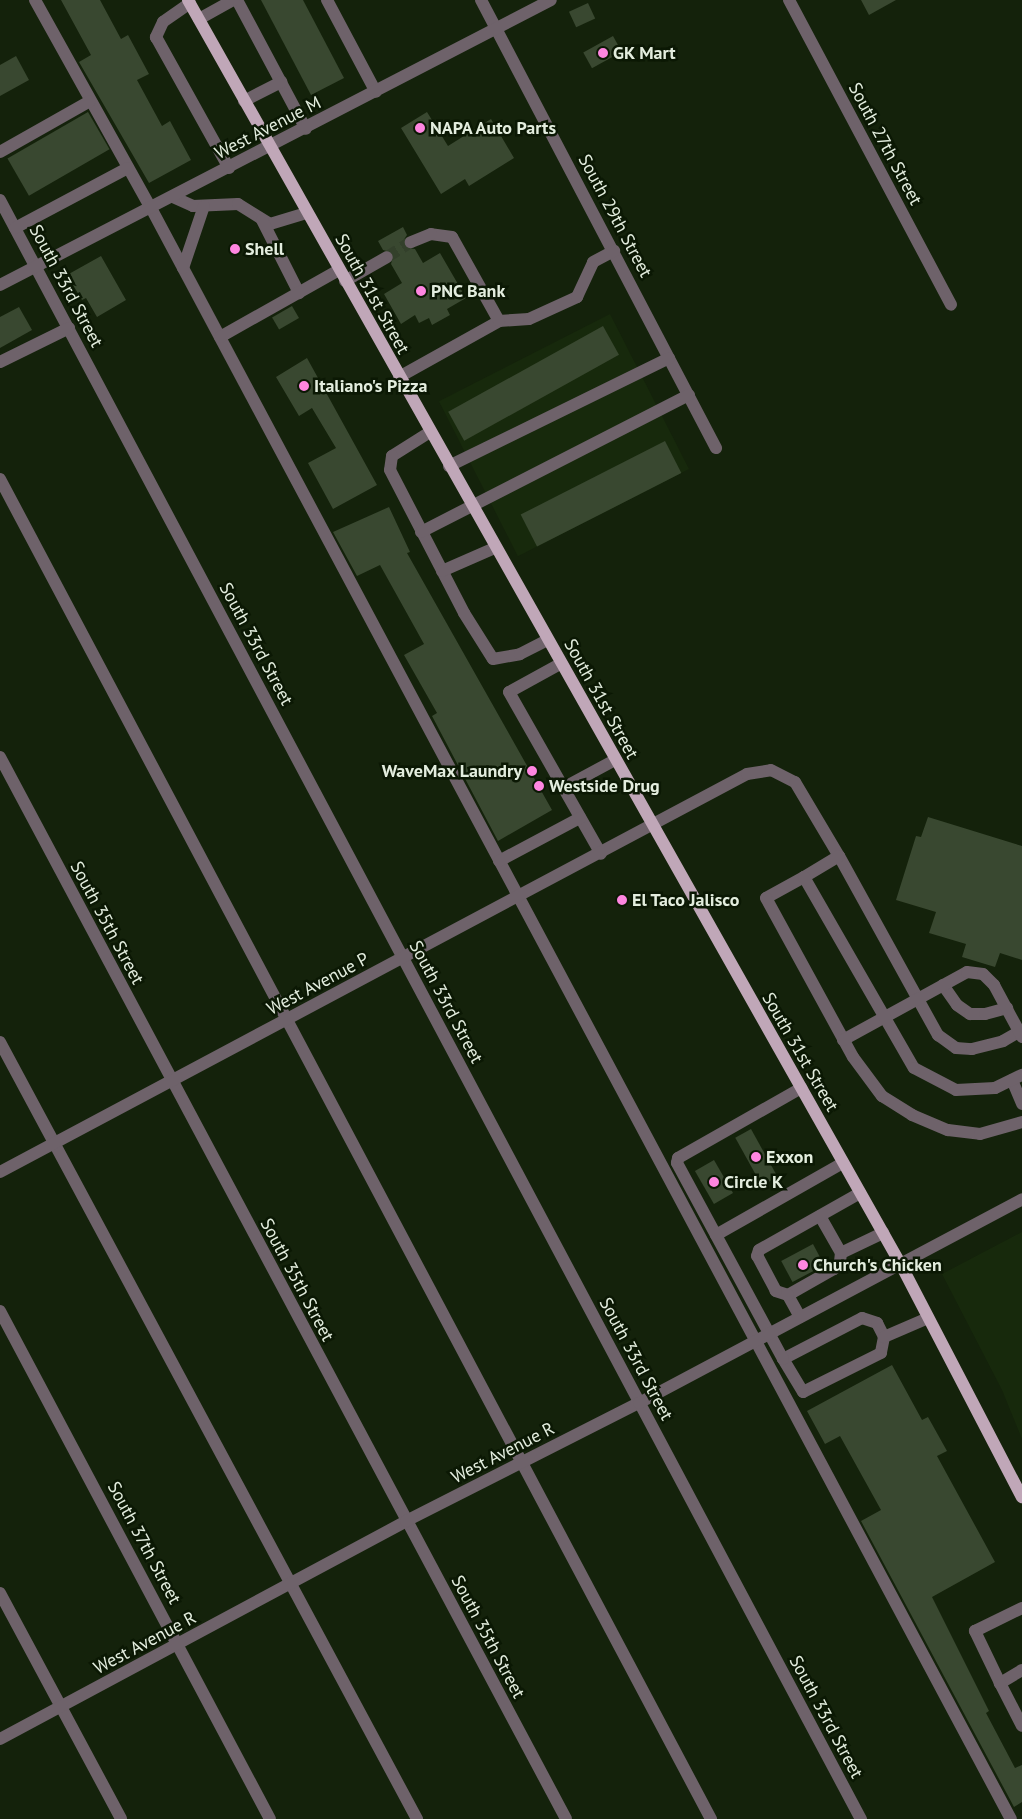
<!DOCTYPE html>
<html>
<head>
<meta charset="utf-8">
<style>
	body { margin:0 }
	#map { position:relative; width:1022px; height:1819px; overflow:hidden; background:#14220b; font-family:"PT Sans",sans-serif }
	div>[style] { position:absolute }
	.built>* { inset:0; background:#17290c; transform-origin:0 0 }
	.building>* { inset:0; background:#394830; transform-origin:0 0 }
	.minor-tunnel>* { height:12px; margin-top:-6px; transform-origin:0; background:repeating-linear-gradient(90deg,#33402b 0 12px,transparent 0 18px) }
	.minor>* { height:12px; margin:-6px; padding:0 6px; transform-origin:6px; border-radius:6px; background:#6e626a }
	.major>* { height:12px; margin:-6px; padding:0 6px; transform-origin:6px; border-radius:6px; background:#c0a7b8 }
	.dots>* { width:14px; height:14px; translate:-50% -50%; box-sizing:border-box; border:2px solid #0b1804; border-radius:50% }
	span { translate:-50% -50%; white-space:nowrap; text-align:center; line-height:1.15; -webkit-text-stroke:5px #0b1804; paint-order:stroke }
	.poi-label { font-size:18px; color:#e3edde; font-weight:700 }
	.left { translate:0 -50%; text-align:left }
	.right { translate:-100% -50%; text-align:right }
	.street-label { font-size:18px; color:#e3edde }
</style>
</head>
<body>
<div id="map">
	<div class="built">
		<div style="left:610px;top:314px;width:174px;height:192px;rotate:63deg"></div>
		<div style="clip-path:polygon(1022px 1232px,1022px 1439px,1002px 1390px,942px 1274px)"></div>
	</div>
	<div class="building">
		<div style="clip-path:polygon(61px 0,100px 0,121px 39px,128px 35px,149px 74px,137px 80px,162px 126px,170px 121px,191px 160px,149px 183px,79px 62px,91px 55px)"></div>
		<div style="clip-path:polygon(261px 0,303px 0,344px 78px,311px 95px)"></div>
		<div style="clip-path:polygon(861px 0,896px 0,869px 15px)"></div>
		<div style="left:588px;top:3px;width:17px;height:21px;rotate:65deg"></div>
		<div style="left:613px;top:36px;width:18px;height:34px;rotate:61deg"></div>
		<div style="clip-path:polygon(16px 56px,29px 80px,0 96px,0 65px)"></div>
		<div style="left:88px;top:112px;width:43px;height:93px;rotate:60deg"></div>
		<div style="clip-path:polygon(427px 112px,448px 146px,491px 119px,514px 158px,469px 186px,465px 179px,441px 194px,401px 128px)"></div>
		<div style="clip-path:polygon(403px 227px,407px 235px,403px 241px,406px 248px,415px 249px,423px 263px,440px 253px,466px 298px,447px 309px,450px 315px,432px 325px,429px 318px,419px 323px,415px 315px,401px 324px,384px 294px,402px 283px,391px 264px,394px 253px,383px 250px,378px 241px)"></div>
		<div style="clip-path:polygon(101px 256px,126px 300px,97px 317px,86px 298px,82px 300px,67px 275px)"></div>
		<div style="left:292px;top:306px;width:14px;height:23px;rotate:60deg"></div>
		<div style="clip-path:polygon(19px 307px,32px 330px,0 348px,0 317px)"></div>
		<div style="left:603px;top:326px;width:33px;height:177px;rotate:61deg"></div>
		<div style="clip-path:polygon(307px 358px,377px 485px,333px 509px,308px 463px,336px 448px,312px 408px,299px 416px,276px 377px)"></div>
		<div style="left:665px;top:441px;width:36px;height:162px;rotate:63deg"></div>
		<div style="clip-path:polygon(389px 507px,410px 552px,407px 553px,552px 810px,498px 841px,432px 716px,437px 713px,404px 655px,424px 644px,380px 565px,357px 576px,333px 532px)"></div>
		<div style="clip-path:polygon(928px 817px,1022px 846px,1022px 960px,1000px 953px,995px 967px,962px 957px,966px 944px,929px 933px,936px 912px,896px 900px,916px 836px,921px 837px)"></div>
		<div style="left:751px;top:1129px;width:55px;height:18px;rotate:61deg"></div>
		<div style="left:714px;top:1160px;width:38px;height:22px;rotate:60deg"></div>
		<div style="left:813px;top:1244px;width:24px;height:36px;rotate:62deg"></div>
		<div style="clip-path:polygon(892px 1365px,922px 1420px,928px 1417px,947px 1451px,937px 1456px,995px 1562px,932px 1597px,989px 1711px,986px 1713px,1015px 1768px,1022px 1765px,1022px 1802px,1014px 1807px,861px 1521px,881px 1510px,840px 1436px,825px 1444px,807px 1411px)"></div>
	</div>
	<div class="minor-tunnel">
		<div style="left:387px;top:257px;width:28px;rotate:-32deg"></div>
	</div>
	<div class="minor">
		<div style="left:35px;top:0;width:238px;rotate:60.9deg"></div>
		<div style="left:151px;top:208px;width:1826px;rotate:61.91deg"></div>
		<div style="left:237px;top:0;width:146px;rotate:61.9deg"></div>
		<div style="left:327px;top:0;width:104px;rotate:62deg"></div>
		<div style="left:481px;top:0;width:506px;rotate:62.32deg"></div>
		<div style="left:789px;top:0;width:345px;rotate:62deg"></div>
		<div style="left:190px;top:3px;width:33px;rotate:145deg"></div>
		<div style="left:163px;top:22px;width:17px;rotate:115deg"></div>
		<div style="left:156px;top:37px;width:150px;rotate:60.9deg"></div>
		<div style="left:199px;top:19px;width:39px;rotate:-29deg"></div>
		<div style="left:244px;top:101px;width:42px;rotate:-27.2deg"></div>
		<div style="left:0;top:152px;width:103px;rotate:-29.5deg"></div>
		<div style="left:173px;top:197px;width:22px;rotate:24deg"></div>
		<div style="left:193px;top:206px;width:45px;rotate:-2.5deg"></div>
		<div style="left:238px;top:204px;width:38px;rotate:32deg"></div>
		<div style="left:270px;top:224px;width:38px;rotate:-17deg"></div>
		<div style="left:0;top:200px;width:1834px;rotate:62deg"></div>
		<div style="left:262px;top:220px;width:82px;rotate:63.1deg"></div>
		<div style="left:15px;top:228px;width:128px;rotate:-28deg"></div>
		<div style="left:183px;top:268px;width:65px;rotate:-71.3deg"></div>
		<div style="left:345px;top:281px;width:48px;rotate:-29.7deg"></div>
		<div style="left:0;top:285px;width:620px;rotate:-27.35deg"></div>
		<div style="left:499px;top:321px;width:30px;rotate:-4deg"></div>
		<div style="left:529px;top:319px;width:53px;rotate:-24.6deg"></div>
		<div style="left:577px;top:297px;width:38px;rotate:-65deg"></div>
		<div style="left:593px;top:262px;width:24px;rotate:-28deg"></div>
		<div style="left:220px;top:337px;width:137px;rotate:-29.4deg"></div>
		<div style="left:0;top:362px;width:77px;rotate:-26.2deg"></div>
		<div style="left:399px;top:377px;width:115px;rotate:-29.2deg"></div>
		<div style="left:499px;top:321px;width:96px;rotate:-119.2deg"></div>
		<div style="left:452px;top:237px;width:21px;rotate:-172deg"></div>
		<div style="left:431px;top:234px;width:22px;rotate:158deg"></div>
		<div style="left:430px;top:432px;width:45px;rotate:147.7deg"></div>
		<div style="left:392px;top:456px;width:14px;rotate:98deg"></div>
		<div style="left:390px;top:470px;width:161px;rotate:62.6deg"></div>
		<div style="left:464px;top:613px;width:54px;rotate:57.8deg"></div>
		<div style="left:493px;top:659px;width:27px;rotate:-10deg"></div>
		<div style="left:520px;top:654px;width:30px;rotate:-27deg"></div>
		<div style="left:449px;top:466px;width:245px;rotate:-26.1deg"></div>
		<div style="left:0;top:479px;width:1517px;rotate:62.05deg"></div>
		<div style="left:421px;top:532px;width:301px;rotate:-27.1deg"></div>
		<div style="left:442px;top:571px;width:58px;rotate:-23.5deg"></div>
		<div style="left:560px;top:664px;width:58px;rotate:151.2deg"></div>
		<div style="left:509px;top:692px;width:186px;rotate:60.4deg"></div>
		<div style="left:0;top:757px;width:1203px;rotate:61.94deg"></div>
		<div style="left:563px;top:788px;width:59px;rotate:-28.3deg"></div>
		<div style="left:839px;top:856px;width:205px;rotate:61.1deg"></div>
		<div style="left:938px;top:1035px;width:22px;rotate:36deg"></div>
		<div style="left:956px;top:1048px;width:16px;rotate:4deg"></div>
		<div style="left:972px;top:1049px;width:32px;rotate:-14deg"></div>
		<div style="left:1003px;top:1041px;width:22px;rotate:-30deg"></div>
		<div style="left:499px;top:861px;width:92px;rotate:-28deg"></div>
		<div style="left:804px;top:877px;width:43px;rotate:151.1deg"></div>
		<div style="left:766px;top:898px;width:181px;rotate:61.3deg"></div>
		<div style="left:853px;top:1057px;width:49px;rotate:53.4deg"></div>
		<div style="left:882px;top:1096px;width:36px;rotate:32deg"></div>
		<div style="left:912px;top:1115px;width:39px;rotate:23deg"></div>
		<div style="left:948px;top:1130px;width:32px;rotate:7deg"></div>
		<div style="left:980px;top:1134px;width:44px;rotate:-15.9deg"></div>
		<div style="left:943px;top:985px;width:24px;rotate:55deg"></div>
		<div style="left:957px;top:1005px;width:16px;rotate:35deg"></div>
		<div style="left:970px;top:1014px;width:15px"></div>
		<div style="left:985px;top:1014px;width:23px;rotate:-15deg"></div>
		<div style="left:843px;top:1040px;width:141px;rotate:-28.7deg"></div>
		<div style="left:967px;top:972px;width:16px;rotate:7deg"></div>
		<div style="left:983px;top:974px;width:16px;rotate:45deg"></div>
		<div style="left:994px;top:985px;width:59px;rotate:61.7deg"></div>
		<div style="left:0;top:1042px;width:882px;rotate:61.78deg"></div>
		<div style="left:1012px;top:1080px;width:26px;rotate:67deg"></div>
		<div style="left:0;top:1172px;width:846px;rotate:-28.05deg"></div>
		<div style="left:747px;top:774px;width:24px;rotate:-9deg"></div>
		<div style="left:771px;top:770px;width:27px;rotate:27deg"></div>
		<div style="left:795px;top:782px;width:86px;rotate:59.3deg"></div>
		<div style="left:839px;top:856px;width:41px;rotate:149deg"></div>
		<div style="left:804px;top:877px;width:220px;rotate:60.1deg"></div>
		<div style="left:914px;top:1068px;width:47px;rotate:27.6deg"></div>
		<div style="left:956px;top:1090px;width:39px;rotate:-3deg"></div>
		<div style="left:995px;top:1088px;width:30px;rotate:-26deg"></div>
		<div style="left:820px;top:1216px;width:43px;rotate:60.4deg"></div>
		<div style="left:716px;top:1235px;width:146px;rotate:-29.6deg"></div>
		<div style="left:788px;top:1295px;width:53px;rotate:-29.5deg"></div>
		<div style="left:834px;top:1269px;width:9px;rotate:-49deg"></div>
		<div style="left:840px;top:1262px;width:9px;rotate:-84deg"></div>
		<div style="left:841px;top:1253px;width:47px;rotate:-25.5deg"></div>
		<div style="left:0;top:1311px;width:575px;rotate:62.01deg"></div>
		<div style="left:800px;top:1317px;width:25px;rotate:-119deg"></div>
		<div style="left:788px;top:1295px;width:13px;rotate:-162deg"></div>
		<div style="left:776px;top:1291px;width:40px;rotate:-118deg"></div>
		<div style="left:757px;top:1256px;width:6px;rotate:-72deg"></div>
		<div style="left:759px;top:1250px;width:116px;rotate:-29.4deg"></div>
		<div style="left:884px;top:1337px;width:16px;rotate:101deg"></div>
		<div style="left:881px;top:1353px;width:87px;rotate:153.4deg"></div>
		<div style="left:803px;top:1392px;width:39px;rotate:-121deg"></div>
		<div style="left:783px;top:1359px;width:89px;rotate:-27.4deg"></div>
		<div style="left:862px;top:1318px;width:16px;rotate:18deg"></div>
		<div style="left:877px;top:1323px;width:16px;rotate:63deg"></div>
		<div style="left:884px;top:1337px;width:48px;rotate:-23.4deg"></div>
		<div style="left:783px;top:1359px;width:223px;rotate:-118.4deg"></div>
		<div style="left:677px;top:1163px;width:5px;rotate:-79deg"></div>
		<div style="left:678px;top:1158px;width:142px;rotate:-29.6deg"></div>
		<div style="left:0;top:1593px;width:256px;rotate:61.8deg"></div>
		<div style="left:1022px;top:1670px;width:26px;rotate:149deg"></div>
		<div style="left:1000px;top:1683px;width:48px;rotate:62.9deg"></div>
		<div style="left:1000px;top:1683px;width:58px;rotate:-115.7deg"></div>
		<div style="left:975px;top:1631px;width:52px;rotate:-26.1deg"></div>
		<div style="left:0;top:1739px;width:461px;rotate:-28.2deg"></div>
		<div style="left:406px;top:1521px;width:261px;rotate:-26.9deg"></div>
		<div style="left:639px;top:1403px;width:434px;rotate:-28deg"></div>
	</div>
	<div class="major">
		<div style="left:188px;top:0;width:1450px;rotate:60.59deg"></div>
		<div style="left:900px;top:1263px;width:264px;rotate:62.5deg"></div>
	</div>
	<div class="dots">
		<div style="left:603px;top:53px;background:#fe86e0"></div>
		<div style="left:420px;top:128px;background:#fe86e0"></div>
		<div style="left:235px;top:249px;background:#fe86e0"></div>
		<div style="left:421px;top:291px;background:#fe86e0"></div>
		<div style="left:304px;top:386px;background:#fe86e0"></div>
		<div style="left:532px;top:771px;background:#fe86e0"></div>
		<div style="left:539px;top:786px;background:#fe86e0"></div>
		<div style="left:622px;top:900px;background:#fe86e0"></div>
		<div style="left:756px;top:1157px;background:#fe86e0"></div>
		<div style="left:714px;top:1182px;background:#fe86e0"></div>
		<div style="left:803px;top:1265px;background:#fe86e0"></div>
	</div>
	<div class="poi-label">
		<span class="left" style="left:613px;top:53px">GK Mart</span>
		<span class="left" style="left:430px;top:128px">NAPA Auto Parts</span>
		<span class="left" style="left:245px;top:249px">Shell</span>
		<span class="left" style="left:431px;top:291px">PNC Bank</span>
		<span class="left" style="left:314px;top:386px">Italiano's Pizza</span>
		<span class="right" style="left:522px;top:771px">WaveMax Laundry</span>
		<span class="left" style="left:549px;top:786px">Westside Drug</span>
		<span class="left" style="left:632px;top:900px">El Taco Jalisco</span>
		<span class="left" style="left:766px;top:1157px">Exxon</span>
		<span class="left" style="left:724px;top:1182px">Circle K</span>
		<span class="left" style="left:813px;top:1265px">Church's Chicken</span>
	</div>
	<div class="street-label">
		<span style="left:268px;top:128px;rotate:-27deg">West Avenue M</span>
		<span style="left:885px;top:144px;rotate:62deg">South 27th Street</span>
		<span style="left:615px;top:216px;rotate:62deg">South 29th Street</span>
		<span style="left:66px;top:286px;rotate:62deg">South 33rd Street</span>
		<span style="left:372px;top:294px;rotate:61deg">South 31st Street</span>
		<span style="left:256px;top:644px;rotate:62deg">South 33rd Street</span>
		<span style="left:601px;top:699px;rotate:61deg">South 31st Street</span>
		<span style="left:107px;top:923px;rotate:62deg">South 35th Street</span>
		<span style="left:318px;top:984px;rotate:-28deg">West Avenue P</span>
		<span style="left:446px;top:1002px;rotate:62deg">South 33rd Street</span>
		<span style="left:800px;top:1052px;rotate:60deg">South 31st Street</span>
		<span style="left:297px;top:1280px;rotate:62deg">South 35th Street</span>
		<span style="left:636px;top:1359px;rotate:62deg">South 33rd Street</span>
		<span style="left:503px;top:1453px;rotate:-27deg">West Avenue R</span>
		<span style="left:144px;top:1543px;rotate:62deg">South 37th Street</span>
		<span style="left:488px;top:1637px;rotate:62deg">South 35th Street</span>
		<span style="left:145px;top:1643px;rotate:-28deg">West Avenue R</span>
		<span style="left:826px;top:1717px;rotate:62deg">South 33rd Street</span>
	</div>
</div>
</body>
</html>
